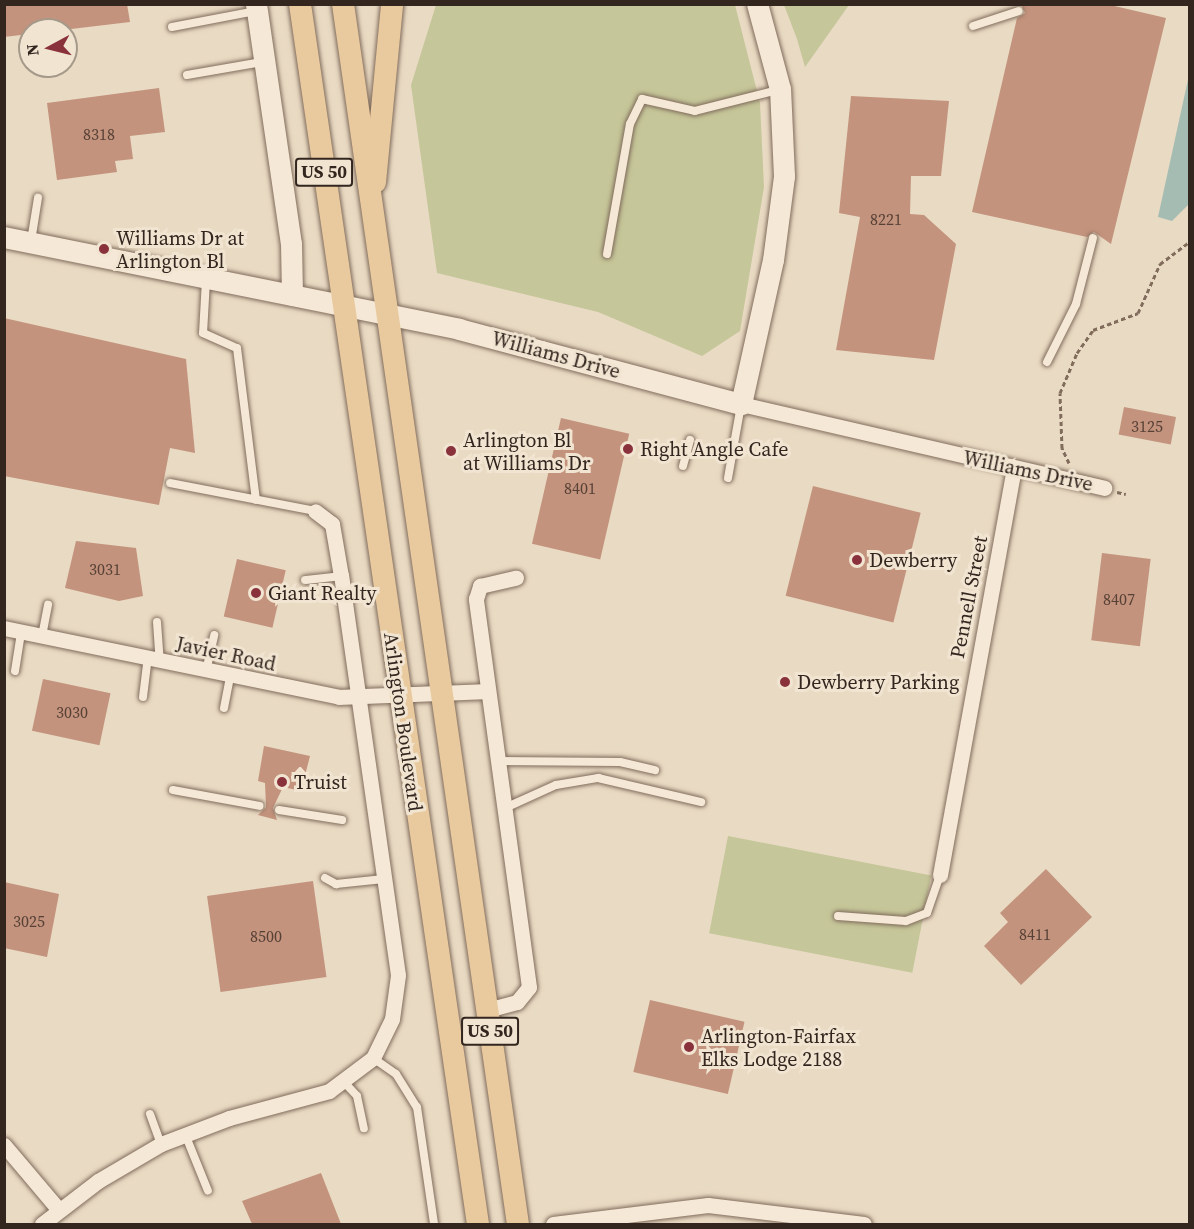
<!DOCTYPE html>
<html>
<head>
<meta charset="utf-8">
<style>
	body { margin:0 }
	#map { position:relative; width:1194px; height:1229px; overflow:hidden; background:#e9dac3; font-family:"Source Serif 4",serif }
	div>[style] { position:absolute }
	.green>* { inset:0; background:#c5c699; transform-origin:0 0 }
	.water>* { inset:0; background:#a5bcb3 }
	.building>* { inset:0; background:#c3937d; transform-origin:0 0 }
	.path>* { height:3px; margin-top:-1.5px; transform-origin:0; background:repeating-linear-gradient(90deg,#816c5c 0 4.5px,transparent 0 7.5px) }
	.roads { filter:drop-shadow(0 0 2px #816c5c) drop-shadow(0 0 2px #816c5c) }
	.lane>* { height:8px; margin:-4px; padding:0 4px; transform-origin:4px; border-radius:4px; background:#f5e8d6 }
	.street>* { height:15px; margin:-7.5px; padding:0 7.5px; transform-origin:7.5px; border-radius:7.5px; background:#f5e8d6 }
	.secondary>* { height:21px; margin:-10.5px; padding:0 10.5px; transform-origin:10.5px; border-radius:10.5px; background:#f5e8d6 }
	.primary>* { height:22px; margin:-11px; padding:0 11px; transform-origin:11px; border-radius:11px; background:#e9ca9f }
	.dots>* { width:16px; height:16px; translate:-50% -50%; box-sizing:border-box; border:3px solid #f1e5d2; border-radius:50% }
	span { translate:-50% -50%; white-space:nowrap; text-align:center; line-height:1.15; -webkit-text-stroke:6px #f1e5d2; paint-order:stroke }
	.number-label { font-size:16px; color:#574136 }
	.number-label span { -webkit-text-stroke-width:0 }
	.shield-label span { padding:2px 4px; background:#f1e5d2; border:2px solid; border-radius:4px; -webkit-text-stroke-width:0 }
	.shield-label { font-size:18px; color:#33261f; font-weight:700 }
	.poi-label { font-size:20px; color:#33261f }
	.left { translate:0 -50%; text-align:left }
	.street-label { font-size:20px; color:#33261f }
	.frame { position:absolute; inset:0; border:6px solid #33261f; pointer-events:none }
	.north { position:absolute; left:18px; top:18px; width:60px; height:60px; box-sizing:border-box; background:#f1e5d2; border:2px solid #a5998a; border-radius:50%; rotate:263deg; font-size:16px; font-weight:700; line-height:24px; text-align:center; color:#33261f }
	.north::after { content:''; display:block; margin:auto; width:21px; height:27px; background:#8a323c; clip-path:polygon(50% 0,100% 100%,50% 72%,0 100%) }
</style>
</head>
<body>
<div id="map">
	<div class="green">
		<div style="clip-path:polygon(436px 5px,735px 5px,760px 103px,764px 187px,740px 331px,702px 356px,598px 312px,437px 273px,411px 85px)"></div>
		<div style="clip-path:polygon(784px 5px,849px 5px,805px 67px,797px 39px)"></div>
		<div style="left:728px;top:836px;width:207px;height:99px;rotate:11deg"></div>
	</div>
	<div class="water">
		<div style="clip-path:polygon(1189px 75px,1189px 204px,1172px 221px,1158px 217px)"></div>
	</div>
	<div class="building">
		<div style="clip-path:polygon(4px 4px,127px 4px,130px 22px,4px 37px)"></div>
		<div style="clip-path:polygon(1021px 4px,1106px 4px,1166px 18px,1111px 244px,1094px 232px,1087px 237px,972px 212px,1017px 18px,1025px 13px)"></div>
		<div style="clip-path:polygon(159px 88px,165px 132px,130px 136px,133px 159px,115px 161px,117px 172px,57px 180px,47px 103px)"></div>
		<div style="clip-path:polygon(851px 96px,949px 101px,941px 176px,911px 176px,910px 214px,924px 215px,956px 244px,934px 360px,836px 350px,860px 217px,839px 213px)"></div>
		<div style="clip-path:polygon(4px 318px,186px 359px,195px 453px,170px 448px,159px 505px,4px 476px)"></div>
		<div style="left:1124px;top:407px;width:53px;height:28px;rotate:11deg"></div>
		<div style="left:561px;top:418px;width:70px;height:129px;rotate:13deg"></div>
		<div style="left:813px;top:486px;width:111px;height:113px;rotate:14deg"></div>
		<div style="clip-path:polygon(76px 541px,136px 548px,143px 596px,119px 601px,65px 588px)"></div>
		<div style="left:1102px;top:553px;width:49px;height:88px;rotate:7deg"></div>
		<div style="left:237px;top:559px;width:50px;height:59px;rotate:13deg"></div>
		<div style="left:43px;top:679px;width:69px;height:53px;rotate:12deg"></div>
		<div style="clip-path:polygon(264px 746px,310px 756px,301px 791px,283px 787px,273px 808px,277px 820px,258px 815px,266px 807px,265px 783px,258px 781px)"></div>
		<div style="clip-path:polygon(1046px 869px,1092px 917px,1021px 985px,984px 946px,1008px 922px,1000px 913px)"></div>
		<div style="left:313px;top:881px;width:97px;height:107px;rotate:82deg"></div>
		<div style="clip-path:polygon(4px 882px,59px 894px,47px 957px,4px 948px)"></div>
		<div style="left:650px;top:1000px;width:97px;height:74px;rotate:13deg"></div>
		<div style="clip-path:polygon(321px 1173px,341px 1224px,252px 1224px,242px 1201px)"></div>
	</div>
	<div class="path">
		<div style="left:1069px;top:463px;width:17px;rotate:-115deg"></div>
		<div style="left:1062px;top:448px;width:55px;rotate:-92.1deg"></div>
		<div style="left:1060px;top:393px;width:43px;rotate:-67deg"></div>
		<div style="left:1077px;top:353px;width:28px;rotate:-55deg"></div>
		<div style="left:1093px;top:330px;width:48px;rotate:-20.7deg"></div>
		<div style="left:1138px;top:313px;width:54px;rotate:-65.8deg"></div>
		<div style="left:1160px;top:264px;width:38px;rotate:-37deg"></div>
		<div style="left:1117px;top:492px;width:9px;rotate:13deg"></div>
	</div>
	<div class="roads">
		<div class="lane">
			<div style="left:973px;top:26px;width:48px;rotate:-18.1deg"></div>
			<div style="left:172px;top:27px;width:86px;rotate:-10.8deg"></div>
			<div style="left:187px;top:75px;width:76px;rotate:-9.8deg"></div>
			<div style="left:31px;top:241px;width:44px;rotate:-80.8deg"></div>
			<div style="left:607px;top:254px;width:132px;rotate:-80deg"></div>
			<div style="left:630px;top:124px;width:28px;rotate:-64deg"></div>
			<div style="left:642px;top:99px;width:54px;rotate:12.8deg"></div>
			<div style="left:695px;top:111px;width:86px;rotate:-14.2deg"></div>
			<div style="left:206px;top:280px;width:53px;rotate:93.2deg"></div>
			<div style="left:203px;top:333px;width:37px;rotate:24deg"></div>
			<div style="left:237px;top:348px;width:153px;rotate:82.9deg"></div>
			<div style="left:1047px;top:362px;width:65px;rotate:-63.4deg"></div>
			<div style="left:1076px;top:304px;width:68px;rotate:-75.6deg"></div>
			<div style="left:683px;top:466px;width:27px;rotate:-75deg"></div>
			<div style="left:728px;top:478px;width:74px;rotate:-79.9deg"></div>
			<div style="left:170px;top:483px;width:148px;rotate:10.9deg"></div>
			<div style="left:305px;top:580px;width:36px;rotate:-6deg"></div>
			<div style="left:157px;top:622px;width:39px;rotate:86deg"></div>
			<div style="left:42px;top:636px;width:32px;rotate:-79deg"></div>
			<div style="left:15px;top:671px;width:39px;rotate:-81deg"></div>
			<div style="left:206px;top:671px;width:37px;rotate:-77deg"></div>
			<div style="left:143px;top:697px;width:38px;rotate:-83deg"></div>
			<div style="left:224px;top:708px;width:33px;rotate:-79deg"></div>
			<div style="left:498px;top:761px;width:122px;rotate:0.5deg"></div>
			<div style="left:620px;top:762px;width:36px;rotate:13deg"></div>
			<div style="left:173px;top:790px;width:88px;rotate:10.4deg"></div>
			<div style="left:505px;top:808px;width:56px;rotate:-24.3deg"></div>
			<div style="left:556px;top:785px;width:43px;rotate:-9.5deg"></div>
			<div style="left:598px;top:778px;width:106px;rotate:13.1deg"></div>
			<div style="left:279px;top:810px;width:64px;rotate:9deg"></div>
			<div style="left:325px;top:878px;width:13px;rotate:29deg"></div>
			<div style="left:336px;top:884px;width:48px;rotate:-5.9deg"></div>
			<div style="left:838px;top:916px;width:68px;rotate:4.2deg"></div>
			<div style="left:906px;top:921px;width:22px;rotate:-21deg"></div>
			<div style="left:927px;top:913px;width:40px;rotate:-71.1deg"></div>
			<div style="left:373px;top:1058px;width:28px;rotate:35deg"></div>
			<div style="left:396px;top:1074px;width:39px;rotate:58deg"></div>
			<div style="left:417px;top:1107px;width:118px;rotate:81.7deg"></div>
			<div style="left:344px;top:1082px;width:19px;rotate:47deg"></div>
			<div style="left:357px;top:1096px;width:33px;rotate:78deg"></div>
			<div style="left:150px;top:1114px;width:32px;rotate:70deg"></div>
			<div style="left:185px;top:1134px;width:61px;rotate:68deg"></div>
		</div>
		<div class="street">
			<div style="left:741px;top:404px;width:373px;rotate:13deg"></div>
			<div style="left:4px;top:628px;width:342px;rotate:11.6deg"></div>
			<div style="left:339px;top:697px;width:149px;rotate:-2.3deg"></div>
			<div style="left:940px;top:875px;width:413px;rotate:-79.7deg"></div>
			<div style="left:487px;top:1010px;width:31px;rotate:-15deg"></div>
			<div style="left:517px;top:1002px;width:19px;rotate:-51deg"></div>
			<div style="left:529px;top:987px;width:392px;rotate:-97.8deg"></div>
			<div style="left:476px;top:599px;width:14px;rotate:-73deg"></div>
			<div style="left:480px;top:586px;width:37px;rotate:-13deg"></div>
			<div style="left:4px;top:1145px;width:85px;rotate:49.8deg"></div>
			<div style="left:42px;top:1224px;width:71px;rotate:-37.5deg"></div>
			<div style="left:98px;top:1181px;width:73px;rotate:-30.4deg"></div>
			<div style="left:161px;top:1144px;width:73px;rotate:-20.9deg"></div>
			<div style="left:229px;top:1118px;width:104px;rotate:-15.1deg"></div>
			<div style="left:329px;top:1091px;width:55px;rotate:-36.9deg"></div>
			<div style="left:373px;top:1058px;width:43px;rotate:-64deg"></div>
			<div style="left:392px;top:1019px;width:44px;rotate:-82.2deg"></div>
			<div style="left:398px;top:975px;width:403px;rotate:-98.1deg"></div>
			<div style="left:341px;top:576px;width:53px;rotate:-99.8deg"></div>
			<div style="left:332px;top:524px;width:21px;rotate:-143deg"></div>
			<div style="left:553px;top:1224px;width:156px;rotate:-7deg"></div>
			<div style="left:708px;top:1205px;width:157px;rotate:6.9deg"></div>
		</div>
		<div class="secondary">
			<div style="left:256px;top:4px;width:242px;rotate:81.7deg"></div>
			<div style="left:291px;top:243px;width:52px;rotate:88.9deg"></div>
			<div style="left:4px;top:237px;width:464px;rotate:11.4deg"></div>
			<div style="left:459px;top:329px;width:292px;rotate:14.9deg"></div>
			<div style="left:741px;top:404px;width:148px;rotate:-77.5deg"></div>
			<div style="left:773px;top:260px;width:85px;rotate:-82.5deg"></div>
			<div style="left:784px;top:176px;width:87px;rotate:-92.6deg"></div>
			<div style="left:780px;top:89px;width:88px;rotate:-105.1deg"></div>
		</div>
		<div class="primary">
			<div style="left:300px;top:4px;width:1233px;rotate:81.7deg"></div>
			<div style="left:343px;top:4px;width:1232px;rotate:81.84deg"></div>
			<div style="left:375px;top:182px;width:179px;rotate:-84.5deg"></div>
		</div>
	</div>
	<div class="dots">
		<div style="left:104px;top:249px;background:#8a323c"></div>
		<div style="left:628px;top:449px;background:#8a323c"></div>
		<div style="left:451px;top:451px;background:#8a323c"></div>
		<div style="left:857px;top:560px;background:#8a323c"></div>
		<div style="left:256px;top:593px;background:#8a323c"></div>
		<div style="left:785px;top:682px;background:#8a323c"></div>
		<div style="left:282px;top:782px;background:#8a323c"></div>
		<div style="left:689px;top:1047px;background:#8a323c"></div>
	</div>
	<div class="number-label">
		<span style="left:99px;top:134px">8318</span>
		<span style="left:886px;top:219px">8221</span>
		<span style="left:1147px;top:426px">3125</span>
		<span style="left:580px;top:488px">8401</span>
		<span style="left:105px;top:569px">3031</span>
		<span style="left:1119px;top:599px">8407</span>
		<span style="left:72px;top:712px">3030</span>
		<span style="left:29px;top:921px">3025</span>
		<span style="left:1035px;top:934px">8411</span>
		<span style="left:266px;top:936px">8500</span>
	</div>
	<div class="shield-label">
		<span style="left:324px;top:172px">US 50</span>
		<span style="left:490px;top:1031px">US 50</span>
	</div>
	<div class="poi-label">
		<span class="left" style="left:116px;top:250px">Williams Dr at<br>Arlington Bl</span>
		<span class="left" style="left:463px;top:452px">Arlington Bl<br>at Williams Dr</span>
		<span class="left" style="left:640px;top:449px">Right Angle Cafe</span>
		<span class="left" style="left:869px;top:560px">Dewberry</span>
		<span class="left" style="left:268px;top:593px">Giant Realty</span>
		<span class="left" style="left:797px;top:682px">Dewberry Parking</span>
		<span class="left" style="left:294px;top:782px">Truist</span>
		<span class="left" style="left:701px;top:1048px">Arlington-Fairfax<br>Elks Lodge 2188</span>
	</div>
	<div class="street-label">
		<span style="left:556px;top:355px;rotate:15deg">Williams Drive</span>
		<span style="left:1028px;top:471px;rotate:12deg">Williams Drive</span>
		<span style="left:969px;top:597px;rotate:-79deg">Pennell Street</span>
		<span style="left:226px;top:654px;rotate:12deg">Javier Road</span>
		<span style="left:403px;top:722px;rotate:82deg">Arlington Boulevard</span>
	</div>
	<div class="frame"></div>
	<div class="north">N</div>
</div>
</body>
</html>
